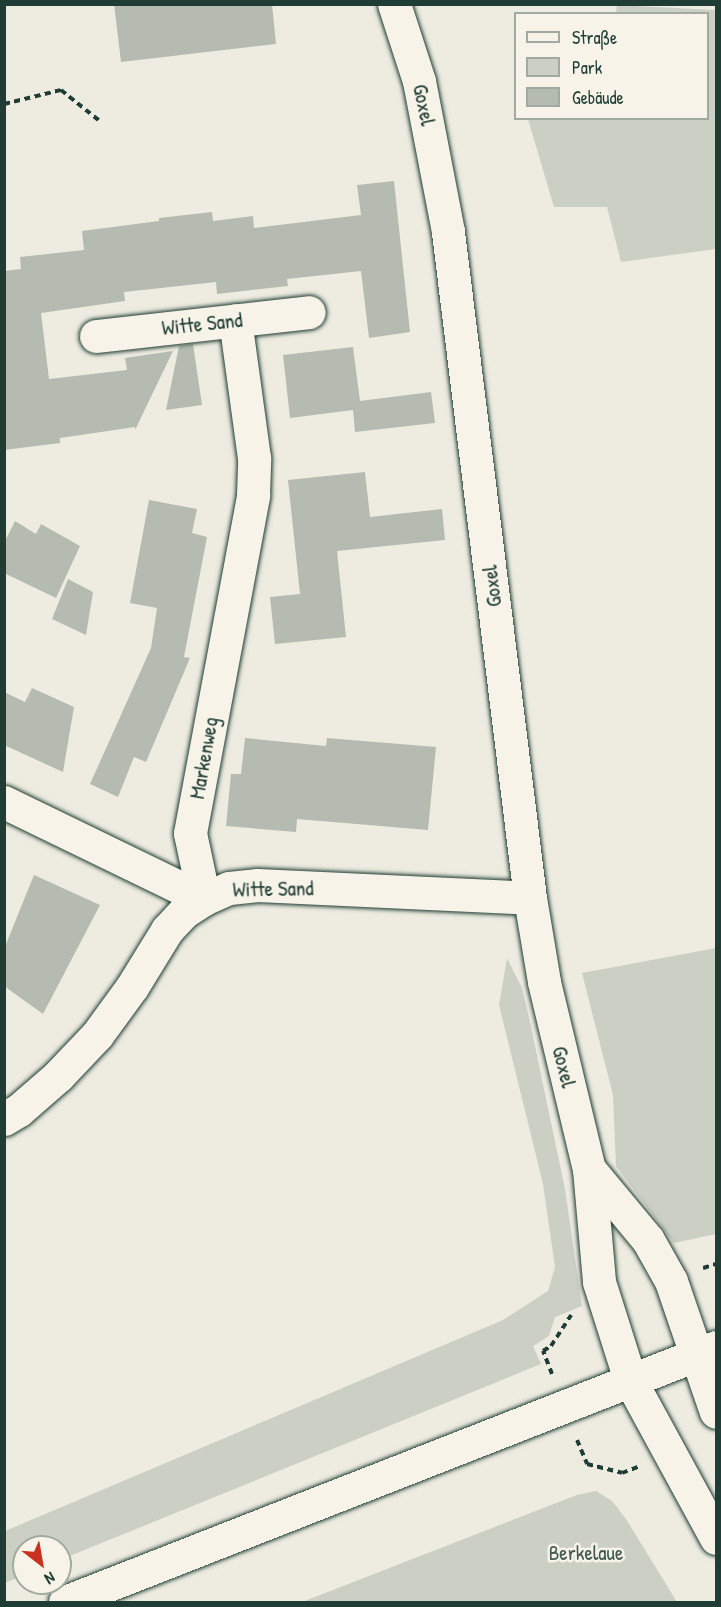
<!DOCTYPE html>
<html>
<head>
<meta charset="utf-8">
<style>
	body { margin:0 }
	#map { position:relative; width:721px; height:1607px; overflow:hidden; background:#eeece1; font-family:"Patrick Hand",sans-serif }
	div>[style] { position:absolute }
	.green>* { inset:0; background:#cccfc4 }
	.building>* { inset:0; background:#b5bbb0 }
	.path>* { height:4px; margin-top:-2px; transform-origin:0; background:repeating-linear-gradient(90deg,#1f3d34 0 6px,transparent 0 10.5px) }
	.roads { filter:drop-shadow(0 0 2px #1f3d34) drop-shadow(0 0 2px #1f3d34) }
	.street>* { height:33px; margin:-16.5px; padding:0 16.5px; transform-origin:16.5px; border-radius:16.5px; background:#f7f3e8 }
	.secondary>* { height:33px; margin:-16.5px; padding:0 16.5px; transform-origin:16.5px; border-radius:16.5px; background:#f7f3e8 }
	.primary>* { height:33px; margin:-16.5px; padding:0 16.5px; transform-origin:16.5px; border-radius:16.5px; background:#f7f3e8 }
	span { translate:-50% -50%; white-space:nowrap; text-align:center; line-height:1.15; -webkit-text-stroke:5px #f7f3e8; paint-order:stroke }
	.street-label { font-size:21px; color:#1f3d34 }
	.park-label { font-size:21px; color:#425a51 }
	.frame { position:absolute; inset:0; border:6px solid #1f3d34; pointer-events:none }
	.legend { position:absolute; left:514px; top:12px; width:195px; height:108px; box-sizing:border-box; background:#f7f3e8; border:2px solid #a1aaa0; margin:0; padding:8px 10px; list-style:none; font-size:18px; color:#1f3d34 }
	.legend li { display:flex; align-items:center; gap:12px; height:30px }
	.legend b { width:30px; border:2px solid #a1aaa0 }
	.north { position:absolute; left:12px; top:1535px; width:60px; height:60px; box-sizing:border-box; background:#f7f3e8; border:2px solid #a1aaa0; border-radius:50%; rotate:149deg; font-size:16px; font-weight:700; line-height:24px; text-align:center; color:#1f3d34 }
	.north::after { content:''; display:block; margin:auto; width:21px; height:27px; background:#c8321e; clip-path:polygon(50% 0,100% 100%,50% 72%,0 100%) }
</style>
</head>
<body>
<div id="map">
	<div class="green">
		<div style="clip-path:polygon(617px 5px,716px 10px,716px 249px,621px 262px,607px 207px,554px 207px,528px 119px,708px 118px,708px 14px,616px 13px)"></div>
		<div style="clip-path:polygon(716px 948px,716px 1234px,674px 1243px,616px 1166px,613px 1095px,582px 973px)"></div>
		<div style="clip-path:polygon(507px 958px,522px 988px,530px 1022px,565px 1189px,582px 1306px,555px 1317px,549px 1336px,533px 1346px,541px 1364px,60px 1560px,60px 1547px,24px 1547px,24px 1575px,5px 1583px,5px 1531px,503px 1320px,548px 1291px,555px 1267px,543px 1184px,499px 1005px)"></div>
		<div style="clip-path:polygon(596px 1491px,612px 1501px,626px 1519px,677px 1602px,302px 1602px,577px 1495px)"></div>
	</div>
	<div class="building">
		<div style="clip-path:polygon(114px 4px,272px 4px,276px 44px,121px 62px)"></div>
		<div style="clip-path:polygon(394px 181px,410px 332px,369px 338px,361px 271px,287px 279px,288px 286px,217px 294px,216px 282px,124px 292px,125px 301px,41px 313px,49px 379px,127px 370px,125px 358px,173px 351px,135px 430px,135px 427px,60px 438px,60px 443px,4px 450px,4px 271px,21px 269px,20px 257px,84px 250px,82px 231px,159px 221px,159px 218px,212px 212px,213px 221px,253px 216px,254px 228px,361px 215px,357px 185px)"></div>
		<div style="clip-path:polygon(193px 344px,202px 405px,166px 410px,179px 346px)"></div>
		<div style="clip-path:polygon(353px 347px,360px 401px,431px 392px,435px 423px,355px 432px,353px 410px,290px 418px,283px 355px)"></div>
		<div style="clip-path:polygon(365px 472px,370px 517px,442px 509px,445px 540px,337px 551px,346px 637px,275px 644px,270px 597px,300px 594px,288px 480px)"></div>
		<div style="clip-path:polygon(149px 500px,197px 509px,192px 533px,207px 537px,184px 657px,190px 658px,146px 762px,134px 757px,118px 797px,90px 784px,151px 648px,157px 608px,130px 603px)"></div>
		<div style="clip-path:polygon(15px 521px,36px 534px,41px 524px,80px 546px,56px 598px,4px 573px,4px 543px)"></div>
		<div style="clip-path:polygon(68px 579px,93px 592px,86px 635px,52px 619px)"></div>
		<div style="clip-path:polygon(32px 688px,74px 707px,63px 772px,4px 745px,4px 692px,25px 702px)"></div>
		<div style="clip-path:polygon(245px 738px,326px 746px,327px 738px,436px 747px,428px 830px,297px 819px,296px 832px,226px 826px,231px 774px,241px 774px)"></div>
		<div style="clip-path:polygon(34px 875px,100px 905px,43px 1014px,4px 986px,4px 949px)"></div>
	</div>
	<div class="path">
		<div style="left:4px;top:104px;width:59px;rotate:-13.8deg"></div>
		<div style="left:61px;top:90px;width:51px;rotate:38.7deg"></div>
		<div style="left:703px;top:1268px;width:14px;rotate:-17deg"></div>
		<div style="left:552px;top:1374px;width:25px;rotate:-111deg"></div>
		<div style="left:543px;top:1351px;width:9px;rotate:-32deg"></div>
		<div style="left:551px;top:1346px;width:37px;rotate:-57deg"></div>
		<div style="left:577px;top:1440px;width:26px;rotate:67deg"></div>
		<div style="left:587px;top:1464px;width:36px;rotate:14deg"></div>
		<div style="left:622px;top:1473px;width:17px;rotate:-21deg"></div>
	</div>
	<div class="roads">
		<div class="street">
			<div style="left:394px;top:4px;width:81px;rotate:72deg"></div>
			<div style="left:419px;top:81px;width:154px;rotate:79.1deg"></div>
			<div style="left:448px;top:232px;width:671px;rotate:82.98deg"></div>
			<div style="left:530px;top:898px;width:85px;rotate:80.5deg"></div>
			<div style="left:544px;top:982px;width:192px;rotate:76.5deg"></div>
			<div style="left:589px;top:1169px;width:113px;rotate:84.9deg"></div>
			<div style="left:599px;top:1282px;width:103px;rotate:72.4deg"></div>
			<div style="left:96px;top:336px;width:214px;rotate:-6.4deg"></div>
			<div style="left:4px;top:802px;width:222px;rotate:25.9deg"></div>
			<div style="left:204px;top:899px;width:27px;rotate:-24deg"></div>
			<div style="left:229px;top:888px;width:29px;rotate:-6deg"></div>
			<div style="left:258px;top:885px;width:272px;rotate:2.7deg"></div>
			<div style="left:4px;top:1119px;width:17px;rotate:-31deg"></div>
			<div style="left:19px;top:1110px;width:52px;rotate:-41.1deg"></div>
			<div style="left:58px;top:1076px;width:57px;rotate:-46.4deg"></div>
			<div style="left:97px;top:1035px;width:59px;rotate:-53.9deg"></div>
			<div style="left:132px;top:987px;width:67px;rotate:-58.4deg"></div>
			<div style="left:167px;top:930px;width:25px;rotate:-47deg"></div>
			<div style="left:184px;top:912px;width:24px;rotate:-33deg"></div>
			<div style="left:204px;top:899px;width:67px;rotate:-102deg"></div>
			<div style="left:190px;top:833px;width:344px;rotate:-79.4deg"></div>
			<div style="left:253px;top:495px;width:37px;rotate:-88deg"></div>
			<div style="left:254px;top:458px;width:139px;rotate:-97.8deg"></div>
			<div style="left:589px;top:1169px;width:92px;rotate:50.3deg"></div>
			<div style="left:648px;top:1240px;width:47px;rotate:60.7deg"></div>
			<div style="left:671px;top:1281px;width:77px;rotate:71.1deg"></div>
		</div>
		<div class="secondary">
			<div style="left:696px;top:1354px;width:61px;rotate:71deg"></div>
			<div style="left:630px;top:1380px;width:180px;rotate:61.4deg"></div>
		</div>
		<div class="primary">
			<div style="left:65px;top:1602px;width:699px;rotate:-21.39deg"></div>
		</div>
	</div>
	<div class="street-label">
		<span style="left:424px;top:105px;rotate:78deg">Goxel</span>
		<span style="left:202px;top:324px;rotate:-6deg">Witte Sand</span>
		<span style="left:492px;top:586px;rotate:-97deg">Goxel</span>
		<span style="left:204px;top:758px;rotate:-80deg">Markenweg</span>
		<span style="left:273px;top:889px;rotate:-1deg">Witte Sand</span>
		<span style="left:564px;top:1067px;rotate:76deg">Goxel</span>
	</div>
	<div class="park-label">
		<span style="left:586px;top:1553px">Berkelaue</span>
	</div>
	<div class="frame"></div>
	<ul class="legend">
	<li><b style="height:8px;background:#f7f3e8"></b>Straße</li>
	<li><b style="height:16px;background:#cccfc4"></b>Park</li>
	<li><b style="height:16px;background:#b5bbb0"></b>Gebäude</li>
	</ul>
	<div class="north">N</div>
</div>
</body>
</html>
